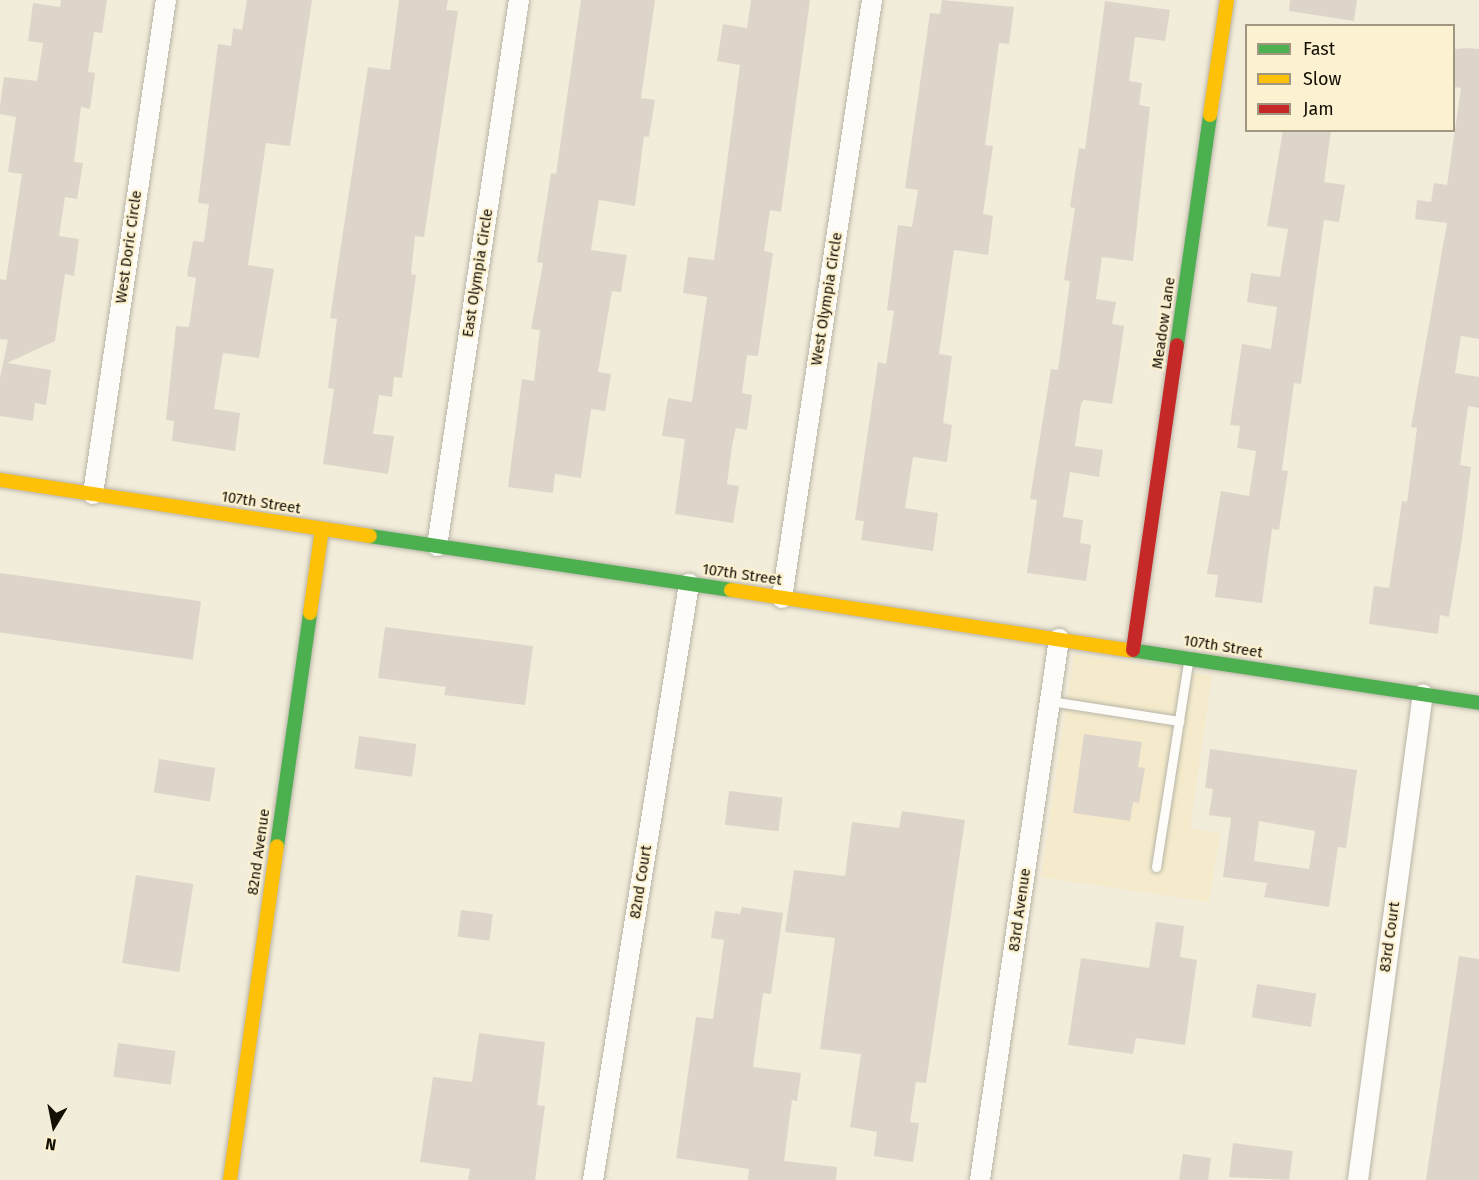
<!DOCTYPE html>
<html>
<head>
<meta charset="utf-8">
<style>
	body { margin:0 }
	#map { position:relative; width:1479px; height:1180px; overflow:hidden; background:#f2ecda; font-family:"Fira Sans",sans-serif }
	div>[style] { position:absolute }
	.built>* { inset:0; background:#f5ebcc }
	.building>* { inset:0; background:#ded5ca; transform-origin:0 0 }
	.roads { filter:drop-shadow(0 0 2px #b8b4a6) drop-shadow(0 0 2px #b8b4a6) }
	.lane>* { height:9px; margin:-4.5px; padding:0 4.5px; transform-origin:4.5px; border-radius:4.5px; background:#fdfcf9 }
	.street>* { height:20px; margin:-10px; padding:0 10px; transform-origin:10px; border-radius:10px; background:#fdfcf9 }
	.fast>* { height:14px; margin:-7px; padding:0 7px; transform-origin:7px; border-radius:7px; background:#4caf50 }
	.slow>* { height:14px; margin:-7px; padding:0 7px; transform-origin:7px; border-radius:7px; background:#ffc107 }
	.jam>* { height:14px; margin:-7px; padding:0 7px; transform-origin:7px; border-radius:7px; background:#c62828 }
	span { translate:-50% -50%; white-space:nowrap; text-align:center; line-height:1.15; -webkit-text-stroke:4.5px #fcf1d0; paint-order:stroke }
	.street-label { font-size:15px; color:#130f05 }
	.legend { position:absolute; left:1245px; top:24px; width:210px; height:108px; box-sizing:border-box; background:#fcf1d0; border:2px solid #9f977f; margin:0; padding:8px 10px; list-style:none; font-size:18px; color:#130f05 }
	.legend li { display:flex; align-items:center; gap:12px; height:30px }
	.legend b { width:30px; border:2px solid #9f977f }
	.north { position:absolute; left:24px; top:1096px; width:60px; height:60px; -webkit-text-stroke:4px #fcf1d0; paint-order:stroke; rotate:190deg; font-size:16px; font-weight:700; line-height:24px; text-align:center; color:#130f05 }
	.north::after { content:''; display:block; margin:auto; width:21px; height:27px; background:#130f05; clip-path:polygon(50% 0,100% 100%,50% 72%,0 100%) }
</style>
</head>
<body>
<div id="map">
	<div class="built">
		<div style="clip-path:polygon(1074px 654px,1212px 676px,1190px 828px,1220px 834px,1209px 902px,1041px 877px)"></div>
	</div>
	<div class="building">
		<div style="clip-path:polygon(61px 0,107px 0,102px 33px,94px 32px,88px 72px,95px 73px,90px 109px,81px 107px,74px 162px,83px 163px,77px 199px,65px 197px,59px 236px,79px 239px,74px 276px,65px 274px,55px 341px,7px 363px,51px 370px,46px 405px,35px 403px,33px 421px,0 416px,0 378px,8px 340px,0 339px,0 279px,6px 280px,22px 174px,8px 172px,16px 117px,0 114px,0 106px,4px 77px,37px 81px,43px 43px,28px 41px,33px 3px,60px 7px)"></div>
		<div style="clip-path:polygon(247px 0,312px 0,290px 146px,266px 143px,248px 265px,274px 269px,259px 358px,223px 353px,220px 371px,214px 409px,240px 413px,235px 451px,172px 441px,174px 421px,166px 420px,176px 326px,189px 327px,196px 278px,187px 276px,193px 241px,204px 242px,209px 204px,198px 203px,218px 44px,231px 46px,233px 28px,242px 30px)"></div>
		<div style="clip-path:polygon(399px 0,448px 0,446px 10px,458px 11px,424px 237px,415px 236px,411px 274px,416px 275px,402px 378px,394px 377px,392px 397px,379px 395px,373px 434px,394px 436px,388px 474px,323px 464px,334px 389px,328px 388px,337px 319px,330px 318px,368px 67px,390px 70px)"></div>
		<div style="clip-path:polygon(581px 0,655px 0,641px 98px,655px 100px,649px 137px,644px 136px,635px 206px,599px 200px,591px 250px,627px 255px,621px 292px,612px 291px,598px 372px,611px 374px,605px 411px,591px 409px,581px 478px,555px 474px,553px 493px,508px 487px,522px 379px,534px 381px,540px 330px,531px 329px,543px 263px,537px 262px,551px 173px,556px 174px)"></div>
		<div style="clip-path:polygon(751px 0,810px 0,781px 212px,770px 210px,764px 251px,773px 253px,758px 356px,747px 355px,742px 393px,752px 395px,747px 430px,736px 428px,732px 446px,727px 484px,739px 486px,733px 523px,675px 514px,685px 439px,662px 436px,668px 398px,692px 402px,707px 297px,683px 293px,688px 257px,714px 260px,740px 65px,717px 61px,723px 24px,747px 28px)"></div>
		<div style="clip-path:polygon(942px 0,1014px 7px,1009px 44px,999px 43px,985px 145px,993px 146px,983px 214px,993px 216px,988px 255px,954px 250px,939px 354px,952px 356px,943px 423px,952px 425px,947px 462px,913px 457px,905px 508px,938px 513px,933px 551px,861px 540px,864px 521px,855px 520px,878px 362px,886px 364px,894px 311px,887px 310px,898px 225px,912px 227px,918px 190px,905px 188px,930px 13px,940px 14px)"></div>
		<div style="clip-path:polygon(1290px 0,1357px 0,1354px 21px,1289px 11px)"></div>
		<div style="clip-path:polygon(1105px 1px,1170px 10px,1165px 41px,1135px 37px,1129px 81px,1142px 83px,1139px 105px,1150px 107px,1133px 261px,1102px 257px,1096px 299px,1116px 302px,1112px 324px,1124px 326px,1119px 362px,1112px 404px,1084px 400px,1081px 404px,1075px 446px,1103px 450px,1099px 477px,1070px 472px,1063px 517px,1083px 520px,1080px 543px,1091px 545px,1086px 581px,1027px 573px,1037px 500px,1030px 499px,1051px 369px,1058px 370px,1070px 281px,1064px 280px,1075px 208px,1070px 207px,1079px 148px,1085px 149px)"></div>
		<div style="clip-path:polygon(1467px 48px,1479px 49px,1479px 339px,1461px 336px,1455px 373px,1479px 377px,1479px 408px,1468px 406px,1460px 465px,1471px 467px,1462px 539px,1449px 617px,1440px 615px,1438px 634px,1369px 624px,1374px 586px,1389px 588px,1402px 501px,1407px 502px,1417px 428px,1411px 427px,1447px 223px,1415px 219px,1417px 200px,1431px 202px,1434px 183px,1447px 185px,1461px 88px,1454px 87px,1454px 49px)"></div>
		<div style="clip-path:polygon(1283px 130px,1331px 130px,1324px 182px,1345px 185px,1339px 222px,1324px 220px,1301px 384px,1294px 383px,1282px 470px,1288px 471px,1279px 530px,1272px 529px,1262px 603px,1215px 597px,1218px 575px,1207px 574px,1221px 491px,1249px 496px,1256px 451px,1237px 448px,1240px 426px,1230px 425px,1242px 344px,1271px 349px,1277px 307px,1247px 302px,1251px 273px,1280px 277px,1288px 229px,1267px 226px)"></div>
		<div style="left:0;top:573px;width:203px;height:59px;rotate:8deg"></div>
		<div style="clip-path:polygon(385px 627px,533px 646px,525px 705px,444px 695px,446px 687px,378px 678px)"></div>
		<div style="clip-path:polygon(1084px 734px,1142px 742px,1138px 767px,1145px 768px,1139px 803px,1133px 802px,1130px 821px,1073px 813px)"></div>
		<div style="left:359px;top:736px;width:58px;height:33px;rotate:8deg"></div>
		<div style="clip-path:polygon(evenodd,1210px 749px,1357px 770px,1346px 848px,1338px 847px,1329px 907px,1264px 897px,1267px 883px,1223px 877px,1231px 818px,1209px 815px,1213px 789px,1205px 788px,1210px 749px,1259px 821px,1315px 831px,1309px 869px,1254px 861px,1259px 821px)"></div>
		<div style="left:159px;top:759px;width:57px;height:34px;rotate:9deg"></div>
		<div style="left:729px;top:791px;width:54px;height:34px;rotate:7deg"></div>
		<div style="clip-path:polygon(902px 811px,965px 820px,926px 1083px,916px 1082px,910px 1122px,919px 1123px,913px 1162px,874px 1156px,877px 1132px,850px 1127px,861px 1054px,820px 1049px,835px 938px,785px 932px,794px 870px,845px 876px,852px 822px,899px 828px)"></div>
		<div style="left:136px;top:875px;width:58px;height:89px;rotate:9deg"></div>
		<div style="clip-path:polygon(742px 907px,783px 913px,771px 994px,763px 993px,753px 1067px,801px 1073px,797px 1101px,792px 1100px,784px 1161px,837px 1167px,836px 1180px,748px 1180px,749px 1169px,676px 1158px,696px 1017px,713px 1019px,724px 940px,711px 938px,715px 911px,740px 914px)"></div>
		<div style="left:461px;top:910px;width:32px;height:27px;rotate:7deg"></div>
		<div style="clip-path:polygon(1156px 922px,1184px 926px,1180px 957px,1197px 960px,1185px 1045px,1136px 1038px,1133px 1054px,1068px 1045px,1081px 958px,1149px 968px)"></div>
		<div style="clip-path:polygon(1459px 956px,1479px 959px,1479px 1180px,1426px 1180px)"></div>
		<div style="left:1257px;top:984px;width:60px;height:34px;rotate:9deg"></div>
		<div style="clip-path:polygon(479px 1033px,545px 1042px,537px 1105px,545px 1106px,535px 1180px,468px 1180px,470px 1169px,420px 1162px,433px 1077px,472px 1082px)"></div>
		<div style="left:118px;top:1043px;width:58px;height:34px;rotate:8deg"></div>
		<div style="clip-path:polygon(1233px 1143px,1293px 1151px,1289px 1180px,1229px 1177px)"></div>
		<div style="clip-path:polygon(1183px 1154px,1211px 1158px,1208px 1180px,1179px 1180px)"></div>
	</div>
	<div class="roads">
		<div class="lane">
			<div style="left:1050px;top:701px;width:131px;rotate:8.8deg"></div>
			<div style="left:1156px;top:867px;width:207px;rotate:-81.1deg"></div>
		</div>
		<div class="street">
			<div style="left:93px;top:494px;width:499px;rotate:-81.6deg"></div>
			<div style="left:437px;top:546px;width:552px;rotate:-81.46deg"></div>
			<div style="left:782px;top:598px;width:605px;rotate:-81.44deg"></div>
			<div style="left:593px;top:1180px;width:604px;rotate:-80.85deg"></div>
			<div style="left:980px;top:1180px;width:547px;rotate:-81.69deg"></div>
			<div style="left:1358px;top:1180px;width:490px;rotate:-82.4deg"></div>
		</div>
		<div class="fast">
			<div style="left:1177px;top:345px;width:232px;rotate:-81.8deg"></div>
			<div style="left:370px;top:536px;width:365px;rotate:8.5deg"></div>
			<div style="left:1130px;top:650px;width:353px;rotate:8.6deg"></div>
			<div style="left:277px;top:846px;width:235px;rotate:-81.9deg"></div>
		</div>
		<div class="slow">
			<div style="left:1210px;top:115px;width:116px;rotate:-81.6deg"></div>
			<div style="left:0;top:480px;width:374px;rotate:8.6deg"></div>
			<div style="left:731px;top:590px;width:403px;rotate:8.6deg"></div>
			<div style="left:310px;top:613px;width:85px;rotate:-81.9deg"></div>
			<div style="left:230px;top:1180px;width:337px;rotate:-82deg"></div>
		</div>
		<div class="jam">
			<div style="left:1133px;top:650px;width:308px;rotate:-81.8deg"></div>
		</div>
	</div>
	<div class="street-label">
		<span style="left:129px;top:247px;rotate:-82deg">West Doric Circle</span>
		<span style="left:478px;top:273px;rotate:-81deg">East Olympia Circle</span>
		<span style="left:827px;top:299px;rotate:-81deg">West Olympia Circle</span>
		<span style="left:1164px;top:323px;rotate:-82deg">Meadow Lane</span>
		<span style="left:261px;top:503px;rotate:9deg">107th Street</span>
		<span style="left:742px;top:575px;rotate:8deg">107th Street</span>
		<span style="left:1223px;top:647px;rotate:9deg">107th Street</span>
		<span style="left:259px;top:852px;rotate:-82deg">82nd Avenue</span>
		<span style="left:641px;top:882px;rotate:-81deg">82nd Court</span>
		<span style="left:1020px;top:910px;rotate:-82deg">83rd Avenue</span>
		<span style="left:1390px;top:937px;rotate:-82deg">83rd Court</span>
	</div>
	<ul class="legend">
	<li><b style="height:8px;background:#4caf50"></b>Fast</li>
	<li><b style="height:8px;background:#ffc107"></b>Slow</li>
	<li><b style="height:8px;background:#c62828"></b>Jam</li>
	</ul>
	<div class="north">N</div>
</div>
</body>
</html>
